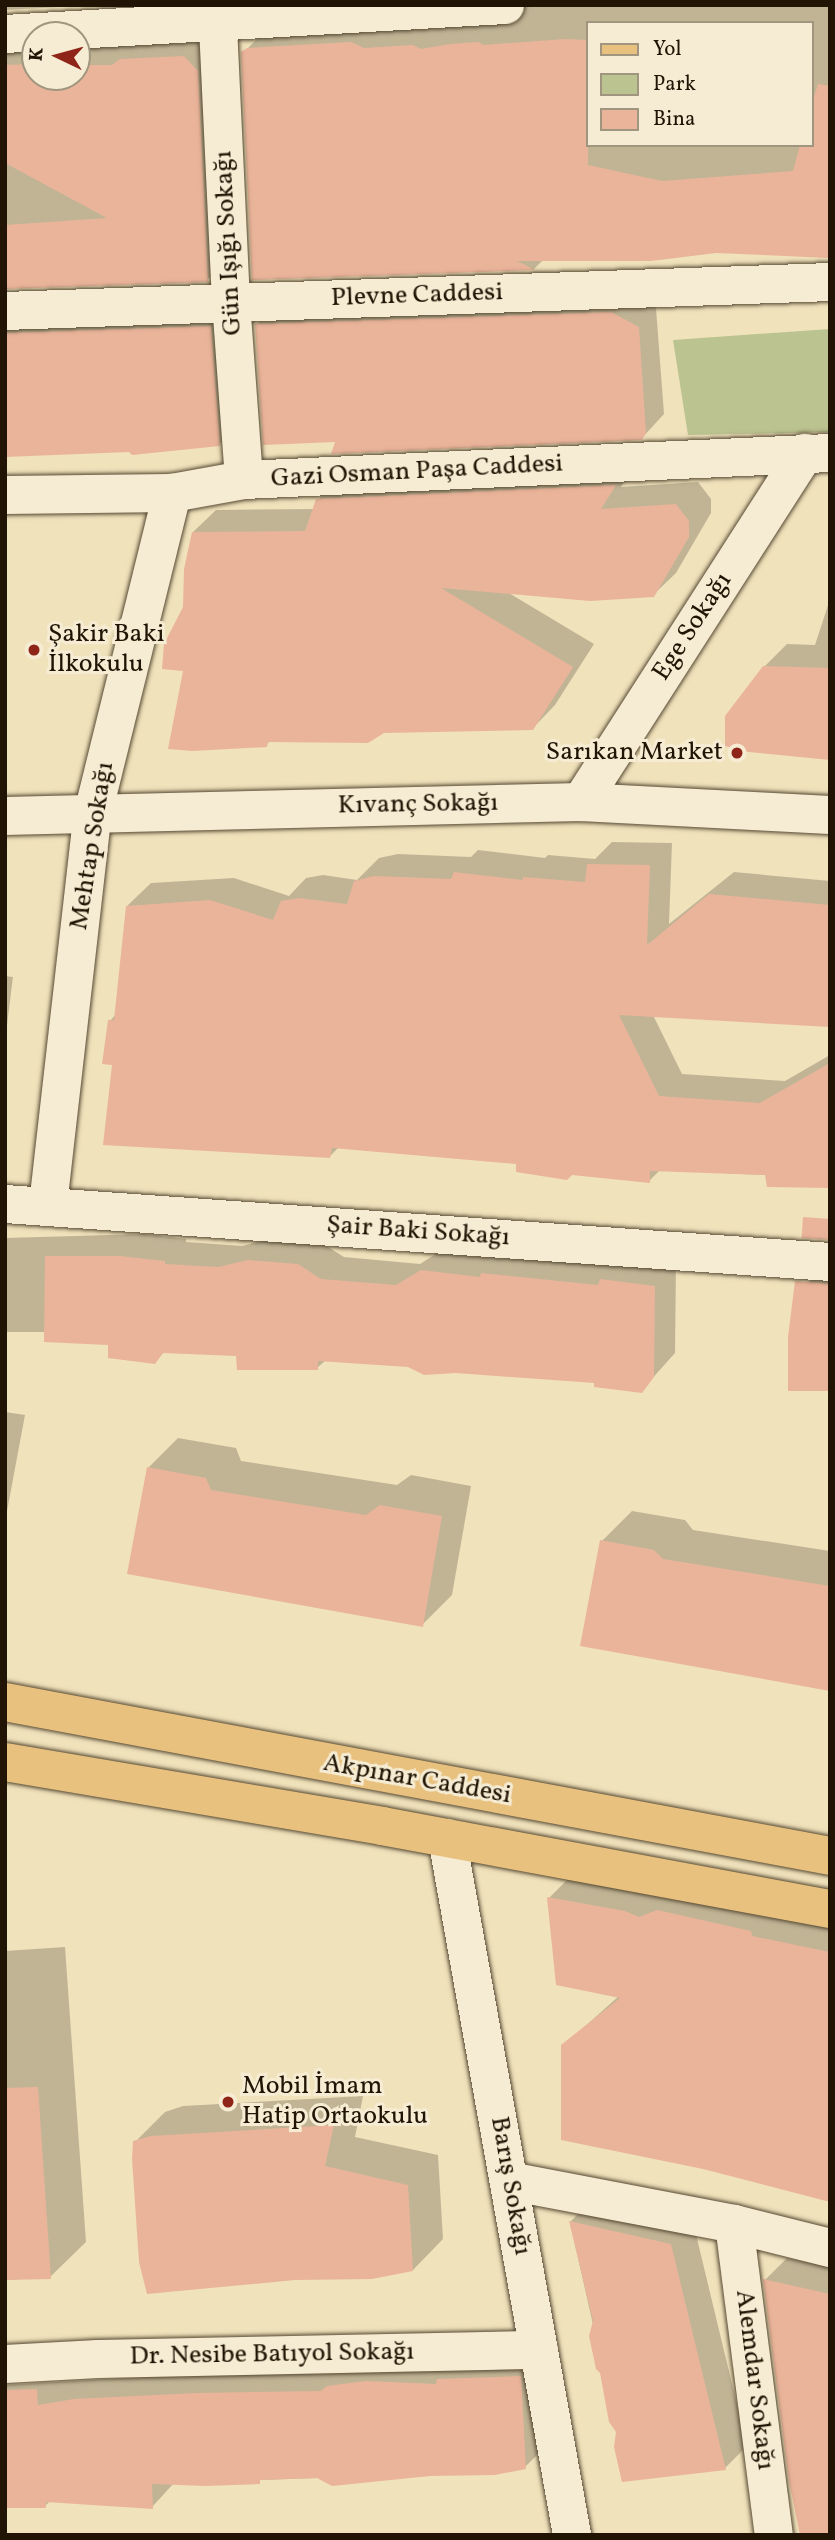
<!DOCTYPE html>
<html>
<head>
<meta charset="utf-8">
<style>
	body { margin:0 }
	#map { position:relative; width:835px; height:2540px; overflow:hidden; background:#f0e2bb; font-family:Vollkorn,serif }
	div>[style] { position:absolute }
	.green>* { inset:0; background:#bbc390 }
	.shadow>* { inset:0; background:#0003; transform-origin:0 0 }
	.building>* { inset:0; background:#eab49a; transform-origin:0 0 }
	.roads { filter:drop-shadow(0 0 2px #554832) drop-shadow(0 0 2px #554832) }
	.minor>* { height:38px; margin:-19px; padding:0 19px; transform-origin:19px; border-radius:19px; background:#f5ecd3 }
	.major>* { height:38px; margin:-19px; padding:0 19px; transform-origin:19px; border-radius:19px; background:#e8c17e }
	.dots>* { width:19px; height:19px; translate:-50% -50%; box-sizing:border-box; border:4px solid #f5ecd3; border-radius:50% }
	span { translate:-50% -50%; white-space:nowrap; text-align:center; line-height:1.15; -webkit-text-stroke:6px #f5ecd3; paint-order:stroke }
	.street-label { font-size:26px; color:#211404 }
	.poi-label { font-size:26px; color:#211404 }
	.left { translate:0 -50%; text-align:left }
	.right { translate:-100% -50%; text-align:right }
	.frame { position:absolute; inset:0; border:7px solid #211404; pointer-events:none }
	.legend { position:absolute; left:586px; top:21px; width:228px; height:126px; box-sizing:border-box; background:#f5ecd3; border:2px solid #a09680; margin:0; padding:9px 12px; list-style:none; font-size:21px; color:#211404 }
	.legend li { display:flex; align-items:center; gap:14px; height:35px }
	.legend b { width:35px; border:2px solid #a09680 }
	.north { position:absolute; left:21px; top:21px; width:70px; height:70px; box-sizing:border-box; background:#f5ecd3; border:2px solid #a09680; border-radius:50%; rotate:275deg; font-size:19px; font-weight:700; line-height:28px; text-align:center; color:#211404 }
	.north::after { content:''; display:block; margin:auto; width:24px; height:32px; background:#8f2418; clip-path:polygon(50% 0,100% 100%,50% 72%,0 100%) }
</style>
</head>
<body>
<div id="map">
	<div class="green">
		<div style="clip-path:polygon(830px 329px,830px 432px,688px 435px,673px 340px)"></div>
	</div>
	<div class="shadow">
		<div style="clip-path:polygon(5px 5px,93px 5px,5px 10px)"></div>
		<div style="clip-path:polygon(evenodd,830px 5px,830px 253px,716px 251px,544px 259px,534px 269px,254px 279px,243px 53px,265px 31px,282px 20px,529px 5px,830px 5px,588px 23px,812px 23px,812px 145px,588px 145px,588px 23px)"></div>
		<div style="clip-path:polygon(evenodd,5px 17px,197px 25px,219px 49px,229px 259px,207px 280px,5px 287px,5px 17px,35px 35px,77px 35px,77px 77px,35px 77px,35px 35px)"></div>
		<div style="clip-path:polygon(5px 293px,232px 305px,240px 423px,219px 445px,5px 455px)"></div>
		<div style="clip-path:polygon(630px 294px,656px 308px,664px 414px,642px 438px,337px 440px,256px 325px,275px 307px)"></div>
		<div style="clip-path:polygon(636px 463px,621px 487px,698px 482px,711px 499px,711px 513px,676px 573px,653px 595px,507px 592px,594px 644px,555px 705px,533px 728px,383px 731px,271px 740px,266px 745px,185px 669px,185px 607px,193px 532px,216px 510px,314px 509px,318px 500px,340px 477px)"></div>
		<div style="clip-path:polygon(830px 599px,830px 758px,764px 667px,787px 644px,815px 645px)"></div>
		<div style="clip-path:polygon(612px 842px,672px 843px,669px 924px,734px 872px,830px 881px,830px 1025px,653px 1015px,682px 1074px,785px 1081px,830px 1055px,830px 1178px,660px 1170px,649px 1181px,517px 1163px,339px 1147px,330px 1156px,114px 1063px,110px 1021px,116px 1014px,127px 906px,151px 883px,234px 878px,289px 896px,306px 878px,323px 875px,357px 880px,379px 858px,398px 854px,471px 857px,478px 850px,545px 858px,548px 855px,595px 859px)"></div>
		<div style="left:5px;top:976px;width:8px;height:134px;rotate:7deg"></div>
		<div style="clip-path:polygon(144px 1234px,186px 1239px,186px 1242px,242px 1246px,271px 1239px,320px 1242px,344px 1257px,420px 1264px,445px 1248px,676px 1264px,675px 1353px,641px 1391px,596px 1381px,408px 1365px,326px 1360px,317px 1368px,238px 1354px,165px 1351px,154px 1362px,110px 1343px,46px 1332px,5px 1332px,5px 1238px)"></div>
		<div style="clip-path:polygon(817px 1274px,830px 1275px,830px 1389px,795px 1296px)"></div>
		<div style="clip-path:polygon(5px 1412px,25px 1415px,5px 1522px)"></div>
		<div style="clip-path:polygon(178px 1438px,236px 1448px,241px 1461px,397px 1485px,411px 1475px,471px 1486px,452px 1595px,422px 1625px,148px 1468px)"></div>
		<div style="clip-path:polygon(632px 1511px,685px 1520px,693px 1530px,830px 1551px,830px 1690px,602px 1541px)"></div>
		<div style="clip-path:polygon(571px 1876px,830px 1926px,830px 2200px,703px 2167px,563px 2046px,619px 1996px,549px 1898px)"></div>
		<div style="clip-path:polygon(65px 1947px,86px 2242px,50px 2277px,5px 2280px,5px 1951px)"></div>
		<div style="clip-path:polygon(363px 2096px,355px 2137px,438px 2155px,443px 2239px,413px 2270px,135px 2142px,165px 2112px,183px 2106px)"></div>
		<div style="clip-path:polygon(592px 2200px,693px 2222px,747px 2446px,725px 2468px,617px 2432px,570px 2222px)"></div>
		<div style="clip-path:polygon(787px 2258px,830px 2267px,830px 2521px,765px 2280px)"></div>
		<div style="clip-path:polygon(543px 2354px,547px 2445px,525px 2467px,430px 2474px,174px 2483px,152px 2507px,51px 2500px,45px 2506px,5px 2506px,5px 2385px)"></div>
	</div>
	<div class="building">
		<div style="clip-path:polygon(565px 39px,588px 40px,588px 165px,662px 181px,793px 171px,800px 145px,812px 145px,812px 103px,818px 84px,830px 86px,830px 258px,716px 253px,651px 261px,517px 261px,535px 270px,252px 280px,241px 52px,247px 48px,351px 42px,364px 48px,413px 45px,421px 49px,450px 44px,479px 42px,483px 45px)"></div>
		<div style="clip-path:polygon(184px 56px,198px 71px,208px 282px,5px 289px,5px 225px,107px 218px,5px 163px,5px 65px,35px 64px,35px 77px,77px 77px,77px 65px,112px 65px,120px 59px)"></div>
		<div style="clip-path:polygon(611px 312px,639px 327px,646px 433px,642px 440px,331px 454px,335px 442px,263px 445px,255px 324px)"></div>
		<div style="clip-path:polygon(211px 326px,220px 446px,132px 455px,129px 452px,5px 457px,5px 333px)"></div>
		<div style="clip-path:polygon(616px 485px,601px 509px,676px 504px,689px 521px,689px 537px,654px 597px,590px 601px,441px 588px,573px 667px,533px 730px,384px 733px,368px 743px,268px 742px,267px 747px,192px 751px,168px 749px,183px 671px,162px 669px,164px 644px,183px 607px,184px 569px,192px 532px,305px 531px,316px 499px)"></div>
		<div style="clip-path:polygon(763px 666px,830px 668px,830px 760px,749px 752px,725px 746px,725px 716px)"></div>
		<div style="clip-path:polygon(587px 864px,650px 865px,647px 945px,709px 894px,830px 905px,830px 1027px,619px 1015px,659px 1096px,760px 1103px,830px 1063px,830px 1188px,767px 1187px,765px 1175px,650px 1171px,650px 1183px,572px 1175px,567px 1180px,516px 1172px,516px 1164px,332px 1148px,330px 1158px,103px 1145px,112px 1065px,102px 1064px,108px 1020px,114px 1020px,126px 906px,210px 900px,273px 920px,281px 901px,299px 898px,347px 904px,354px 881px,374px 876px,451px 879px,454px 872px,523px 880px,523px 877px,585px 882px)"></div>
		<div style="left:803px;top:1217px;width:27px;height:21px;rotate:4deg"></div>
		<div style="clip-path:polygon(45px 1256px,120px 1256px,165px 1261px,165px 1264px,218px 1267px,248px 1260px,298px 1264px,321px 1279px,396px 1285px,421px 1270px,480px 1277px,481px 1273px,598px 1285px,600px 1279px,655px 1286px,654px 1377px,642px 1393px,594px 1387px,594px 1383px,456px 1373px,424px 1375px,408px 1367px,318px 1361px,318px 1370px,237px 1370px,236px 1356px,163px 1353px,155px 1364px,108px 1358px,108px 1345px,44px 1342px)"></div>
		<div style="clip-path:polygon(795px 1281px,830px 1284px,830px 1391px,788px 1391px,788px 1337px)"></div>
		<div style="clip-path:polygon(147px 1467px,206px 1478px,211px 1490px,366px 1515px,380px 1505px,442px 1516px,423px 1627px,127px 1574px)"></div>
		<div style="clip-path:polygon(600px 1540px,654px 1550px,663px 1559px,830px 1586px,830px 1691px,580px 1646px)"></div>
		<div style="clip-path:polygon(547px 1897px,625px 1911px,639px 1917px,657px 1910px,751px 1931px,752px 1936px,830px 1952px,830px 2202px,703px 2169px,561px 2140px,561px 2045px,620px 1998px,556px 1985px)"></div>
		<div style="clip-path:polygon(38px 2087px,51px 2279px,5px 2280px,5px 2088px)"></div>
		<div style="clip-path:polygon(334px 2125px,325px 2166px,408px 2185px,413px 2271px,372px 2279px,295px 2280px,147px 2294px,139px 2262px,132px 2159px,133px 2141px,151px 2136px)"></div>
		<div style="clip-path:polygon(569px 2221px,671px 2244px,726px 2470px,622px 2482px,614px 2447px,616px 2432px,609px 2422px,600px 2373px,596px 2369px,589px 2336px,593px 2321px)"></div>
		<div style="clip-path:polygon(763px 2279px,830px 2294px,830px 2535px,800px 2535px,789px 2481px)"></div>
		<div style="clip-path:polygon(521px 2376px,526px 2469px,495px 2475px,430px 2476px,332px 2486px,317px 2478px,260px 2480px,260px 2484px,205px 2486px,152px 2484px,153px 2509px,46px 2502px,46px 2508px,5px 2508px,5px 2390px,37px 2389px,38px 2405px,74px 2399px,197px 2393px,321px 2391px,327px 2386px,366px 2381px,436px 2384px,437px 2379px)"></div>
	</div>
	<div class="roads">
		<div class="minor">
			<div style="left:217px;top:5px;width:297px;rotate:87.3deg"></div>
			<div style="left:231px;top:302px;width:178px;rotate:85.8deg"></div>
			<div style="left:5px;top:34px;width:501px;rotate:-3.32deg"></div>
			<div style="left:5px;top:311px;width:826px;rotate:-2.01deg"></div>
			<div style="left:5px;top:495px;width:167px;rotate:-0.7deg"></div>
			<div style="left:172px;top:493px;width:73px;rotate:-10.2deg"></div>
			<div style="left:244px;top:480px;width:587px;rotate:-2.64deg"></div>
			<div style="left:581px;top:802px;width:415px;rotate:-57.3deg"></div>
			<div style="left:5px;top:816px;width:576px;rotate:-1.39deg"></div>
			<div style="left:581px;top:802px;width:249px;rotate:3deg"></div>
			<div style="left:5px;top:1204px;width:827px;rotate:4.02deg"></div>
			<div style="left:48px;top:1205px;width:395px;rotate:-83.5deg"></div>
			<div style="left:93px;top:813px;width:330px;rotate:-76.1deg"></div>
			<div style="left:447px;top:1838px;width:708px;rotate:79.83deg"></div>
			<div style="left:509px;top:2181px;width:229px;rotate:10.8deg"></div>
			<div style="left:734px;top:2224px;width:99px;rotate:14deg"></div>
			<div style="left:734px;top:2224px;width:314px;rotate:82.7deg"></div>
			<div style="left:5px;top:2364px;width:93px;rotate:-3.1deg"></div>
			<div style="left:98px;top:2359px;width:441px;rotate:-1.2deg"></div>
		</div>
		<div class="major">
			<div style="left:5px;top:1702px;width:839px;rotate:10.57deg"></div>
			<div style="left:5px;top:1762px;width:382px;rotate:9.6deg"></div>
			<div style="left:382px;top:1826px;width:456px;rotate:10.5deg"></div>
		</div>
	</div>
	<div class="dots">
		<div style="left:34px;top:650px;background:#8f2418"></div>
		<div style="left:737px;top:753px;background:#8f2418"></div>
		<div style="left:228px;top:2102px;background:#8f2418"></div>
	</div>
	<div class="street-label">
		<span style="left:229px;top:243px;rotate:-93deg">Gün Işığı Sokağı</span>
		<span style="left:417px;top:296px;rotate:-2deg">Plevne Caddesi</span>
		<span style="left:417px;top:472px;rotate:-3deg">Gazi Osman Paşa Caddesi</span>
		<span style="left:693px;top:627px;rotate:-57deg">Ege Sokağı</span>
		<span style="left:418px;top:805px;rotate:-1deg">Kıvanç Sokağı</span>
		<span style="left:93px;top:846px;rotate:-81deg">Mehtap Sokağı</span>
		<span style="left:418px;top:1232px;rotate:4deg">Şair Baki Sokağı</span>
		<span style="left:417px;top:1780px;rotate:10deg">Akpınar Caddesi</span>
		<span style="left:510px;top:2186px;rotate:80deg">Barış Sokağı</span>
		<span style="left:272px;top:2355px;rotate:-1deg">Dr. Nesibe Batıyol Sokağı</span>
		<span style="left:754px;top:2380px;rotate:83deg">Alemdar Sokağı</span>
	</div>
	<div class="poi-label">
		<span class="left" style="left:48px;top:650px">Şakir Baki<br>İlkokulu</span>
		<span class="right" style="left:723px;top:753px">Sarıkan Market</span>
		<span class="left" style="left:242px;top:2102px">Mobil İmam<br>Hatip Ortaokulu</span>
	</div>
	<div class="frame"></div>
	<ul class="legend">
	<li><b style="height:9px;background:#e8c17e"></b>Yol</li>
	<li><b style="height:19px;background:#bbc390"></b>Park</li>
	<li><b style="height:19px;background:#eab49a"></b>Bina</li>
	</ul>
	<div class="north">K</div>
</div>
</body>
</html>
